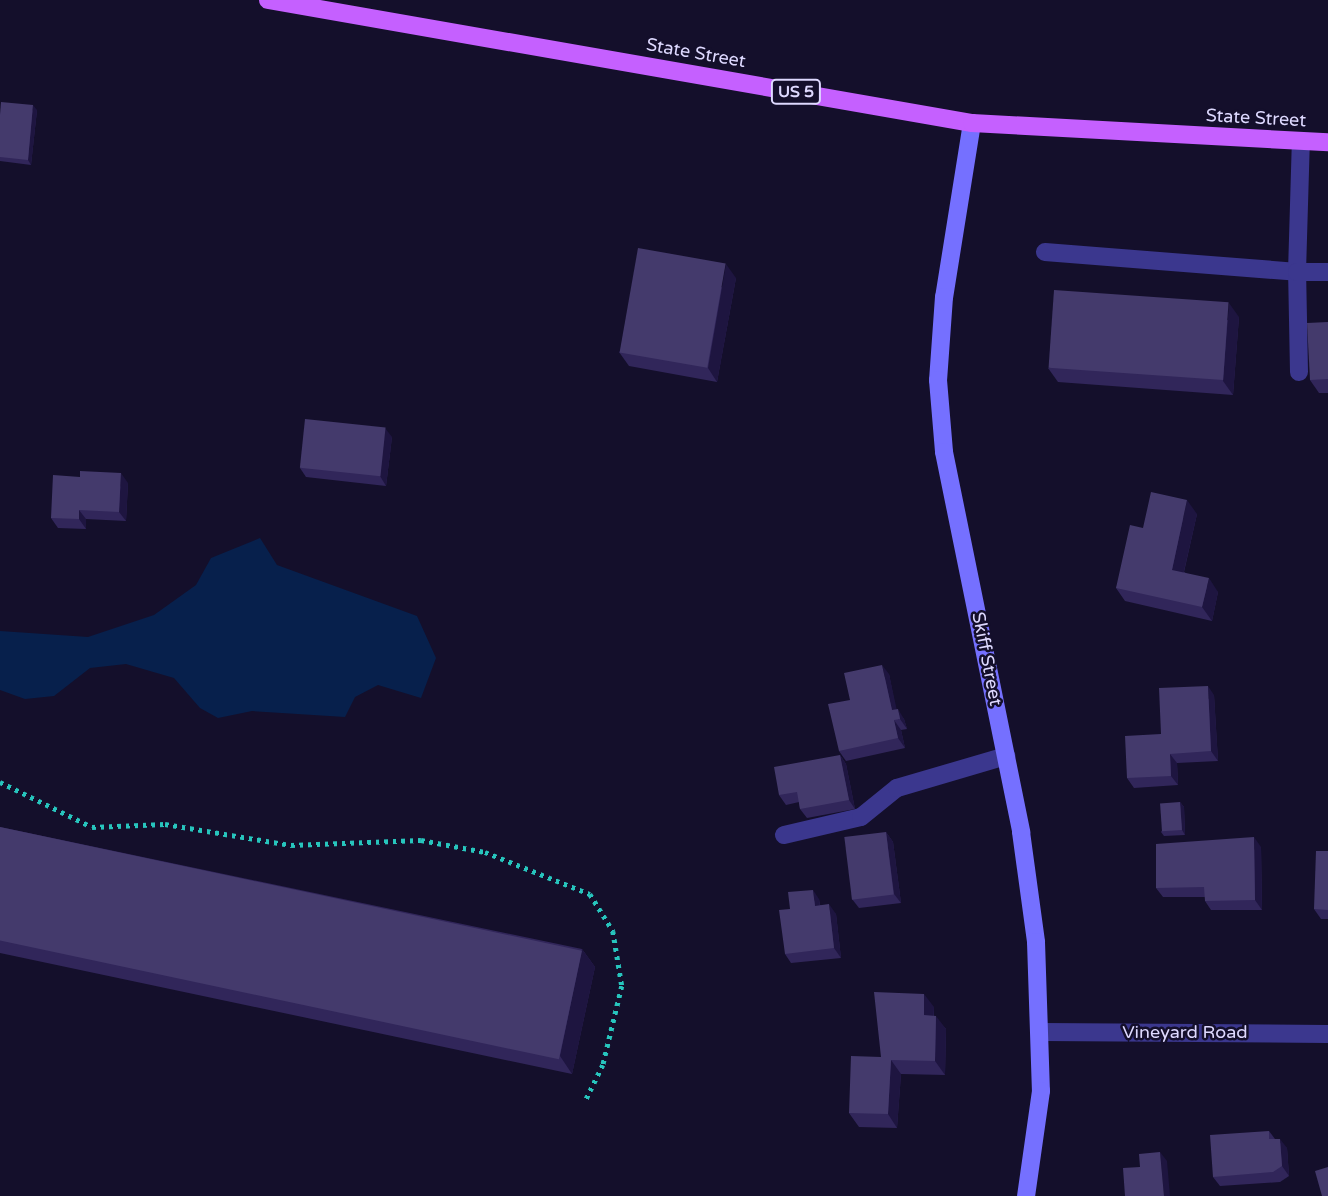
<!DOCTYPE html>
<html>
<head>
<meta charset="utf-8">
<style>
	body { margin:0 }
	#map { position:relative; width:1328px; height:1196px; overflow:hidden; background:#140f2b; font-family:"Varela Round",sans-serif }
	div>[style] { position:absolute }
	.water>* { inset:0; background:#07204c }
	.path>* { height:4.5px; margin-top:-2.25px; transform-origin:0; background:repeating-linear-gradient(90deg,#27c5bd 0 3.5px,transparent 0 8.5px) }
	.service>* { height:18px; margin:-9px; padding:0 9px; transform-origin:9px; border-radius:9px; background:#3b378e }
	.minor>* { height:18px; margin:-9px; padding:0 9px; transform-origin:9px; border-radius:9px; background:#3b378e }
	.secondary>* { height:18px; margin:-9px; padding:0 9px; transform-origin:9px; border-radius:9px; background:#7570ff }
	.primary>* { height:18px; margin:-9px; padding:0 9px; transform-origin:9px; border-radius:9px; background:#c560ff }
	.wall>* { inset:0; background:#31265a }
	.shaded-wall>* { inset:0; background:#1e1540 }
	.building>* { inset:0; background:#443a6c; transform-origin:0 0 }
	span { translate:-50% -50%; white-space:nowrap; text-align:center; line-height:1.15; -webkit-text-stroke:5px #140f2b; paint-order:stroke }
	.shield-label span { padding:2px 5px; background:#140f2b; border:2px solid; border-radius:5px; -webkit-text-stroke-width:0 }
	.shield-label { font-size:16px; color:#ded9ff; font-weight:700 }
	.street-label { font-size:18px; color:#ded9ff }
</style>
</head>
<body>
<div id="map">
	<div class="water">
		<div style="clip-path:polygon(260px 538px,277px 565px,417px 616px,436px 658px,421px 698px,378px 685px,355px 697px,345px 717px,252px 711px,218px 718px,200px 708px,174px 678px,126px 664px,90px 668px,54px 696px,25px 699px,0 690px,0 631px,88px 637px,154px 615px,196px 585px,211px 558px)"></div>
	</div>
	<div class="path">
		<div style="left:0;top:782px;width:102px;rotate:26.1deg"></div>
		<div style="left:92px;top:827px;width:73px;rotate:-2.4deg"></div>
		<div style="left:165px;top:824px;width:128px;rotate:9.5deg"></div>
		<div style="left:291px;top:845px;width:130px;rotate:-2.2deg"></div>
		<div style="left:421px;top:840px;width:65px;rotate:10.6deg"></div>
		<div style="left:485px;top:852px;width:113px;rotate:21.8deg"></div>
		<div style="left:590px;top:894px;width:44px;rotate:58.1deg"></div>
		<div style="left:613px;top:931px;width:56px;rotate:80.7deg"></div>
		<div style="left:622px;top:986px;width:81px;rotate:103.5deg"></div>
		<div style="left:603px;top:1065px;width:39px;rotate:116deg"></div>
	</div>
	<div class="service">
		<div style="left:1045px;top:252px;width:253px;rotate:4.5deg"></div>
		<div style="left:1297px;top:272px;width:131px;rotate:-88.3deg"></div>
		<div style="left:1299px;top:372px;width:100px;rotate:-91.1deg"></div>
		<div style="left:1297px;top:272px;width:31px"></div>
		<div style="left:784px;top:835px;width:79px;rotate:-13.2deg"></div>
		<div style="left:861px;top:817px;width:46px;rotate:-38.9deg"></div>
		<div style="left:897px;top:788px;width:114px;rotate:-16.4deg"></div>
	</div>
	<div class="minor">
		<div style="left:1042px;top:1032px;width:286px;rotate:0.4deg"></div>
	</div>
	<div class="secondary">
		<div style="left:972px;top:123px;width:176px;rotate:99.1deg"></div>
		<div style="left:944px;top:297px;width:83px;rotate:94.1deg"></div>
		<div style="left:938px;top:380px;width:72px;rotate:85.2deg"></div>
		<div style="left:944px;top:452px;width:388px;rotate:78.5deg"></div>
		<div style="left:1021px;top:832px;width:111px;rotate:82.2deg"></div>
		<div style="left:1036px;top:942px;width:149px;rotate:88.1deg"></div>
		<div style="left:1041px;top:1091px;width:106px;rotate:98.1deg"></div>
	</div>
	<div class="primary">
		<div style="left:268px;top:0;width:715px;rotate:9.91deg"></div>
		<div style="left:972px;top:123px;width:357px;rotate:3.1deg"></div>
	</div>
	<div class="wall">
		<div style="clip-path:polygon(37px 110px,31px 165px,0 161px,0 115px)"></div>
		<div style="clip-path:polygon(736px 278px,717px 382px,629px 366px,619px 352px)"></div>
		<div style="clip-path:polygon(1239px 317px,1233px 395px,1058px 382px,1048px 368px)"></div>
		<div style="clip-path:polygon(1328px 322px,1328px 393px,1319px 393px,1310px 380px)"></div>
		<div style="clip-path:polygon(392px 437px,386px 486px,306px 477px,300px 468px)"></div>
		<div style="clip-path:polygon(128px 483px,126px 521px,86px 519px,86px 529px,58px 528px,51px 518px)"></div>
		<div style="clip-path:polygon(1197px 514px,1184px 572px,1218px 592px,1212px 621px,1125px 601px,1116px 588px,1143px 528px)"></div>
		<div style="clip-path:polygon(889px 674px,896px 710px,904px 719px,907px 729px,901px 730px,905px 748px,846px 761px,839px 751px,850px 700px)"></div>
		<div style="clip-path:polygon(1214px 695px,1218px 761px,1177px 763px,1178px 785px,1134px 788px,1127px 778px,1161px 734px)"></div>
		<div style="clip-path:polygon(840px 755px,846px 764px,855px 809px,807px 818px,800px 809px,799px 802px,786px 805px,779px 795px)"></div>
		<div style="clip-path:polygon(1180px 802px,1184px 807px,1185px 835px,1164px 836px,1161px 832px)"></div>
		<div style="clip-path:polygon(0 827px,582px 949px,595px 967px,572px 1074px,0 953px)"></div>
		<div style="clip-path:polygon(886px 832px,893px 842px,901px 903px,859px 908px,852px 899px)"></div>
		<div style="clip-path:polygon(1261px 847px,1262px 910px,1211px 910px,1205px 901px,1205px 897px,1163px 897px,1156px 888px)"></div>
		<div style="clip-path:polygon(1328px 851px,1328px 919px,1321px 919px,1314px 909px)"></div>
		<div style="clip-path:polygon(819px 899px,820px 905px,836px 914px,841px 958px,791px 963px,785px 954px,790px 909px)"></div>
		<div style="clip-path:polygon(934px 1007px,934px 1016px,946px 1029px,945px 1075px,901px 1074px,897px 1128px,859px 1127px,849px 1113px,881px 1057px)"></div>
		<div style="clip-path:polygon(1269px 1131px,1275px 1139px,1287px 1148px,1289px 1176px,1280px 1182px,1220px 1186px,1213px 1177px)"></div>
	</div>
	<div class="shaded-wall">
		<div style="clip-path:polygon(33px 105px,37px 110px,31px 165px,28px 160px)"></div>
		<div style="clip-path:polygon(726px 264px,736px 278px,717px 382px,708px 368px)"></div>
		<div style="clip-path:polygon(1229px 303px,1239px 317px,1233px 395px,1223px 381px)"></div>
		<div style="clip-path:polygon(385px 428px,392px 437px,386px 486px,380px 476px)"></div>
		<div style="clip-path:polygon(121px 473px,128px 483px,126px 521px,119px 512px)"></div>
		<div style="clip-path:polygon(1187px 500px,1197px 514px,1181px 584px,1172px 570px)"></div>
		<div style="clip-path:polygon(79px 510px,86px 519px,86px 529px,79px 519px)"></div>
		<div style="clip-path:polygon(1209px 578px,1218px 592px,1212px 621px,1202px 607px)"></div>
		<div style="clip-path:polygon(882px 665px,889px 674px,899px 720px,892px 710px)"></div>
		<div style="clip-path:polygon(1208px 686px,1214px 695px,1218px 761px,1211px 751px)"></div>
		<div style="clip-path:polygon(898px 709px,904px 719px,907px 729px,900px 719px)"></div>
		<div style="clip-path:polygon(894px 720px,901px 730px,905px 748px,898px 738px)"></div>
		<div style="clip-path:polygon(1170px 754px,1177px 763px,1178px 785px,1171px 776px)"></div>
		<div style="clip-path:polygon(840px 755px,846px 764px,855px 809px,849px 800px)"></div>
		<div style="clip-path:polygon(1180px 802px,1184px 807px,1185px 835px,1182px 830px)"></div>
		<div style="clip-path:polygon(886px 832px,893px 842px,901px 903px,894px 894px)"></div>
		<div style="clip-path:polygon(1254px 837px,1261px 847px,1262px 910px,1255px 900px)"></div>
		<div style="clip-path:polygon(813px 890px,819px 899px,821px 915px,815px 906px)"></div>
		<div style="clip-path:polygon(829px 904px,836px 914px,841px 958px,834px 948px)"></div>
		<div style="clip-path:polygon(582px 949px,595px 967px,572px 1074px,560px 1056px)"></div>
		<div style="clip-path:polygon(924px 994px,934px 1007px,933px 1029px,924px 1015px)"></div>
		<div style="clip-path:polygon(936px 1016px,946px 1029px,945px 1075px,935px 1061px)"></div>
		<div style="clip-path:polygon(891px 1060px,901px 1074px,897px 1128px,888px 1114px)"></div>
		<div style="clip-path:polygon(1280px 1139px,1287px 1148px,1289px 1176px,1282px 1166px)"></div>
		<div style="clip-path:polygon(1160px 1152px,1167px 1161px,1170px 1196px,1164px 1196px)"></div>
	</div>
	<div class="building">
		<div style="clip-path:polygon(1px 102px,33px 105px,28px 160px,0 157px,0 115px)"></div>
		<div style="left:638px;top:248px;width:89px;height:106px;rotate:10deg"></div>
		<div style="left:1054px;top:290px;width:175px;height:78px;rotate:4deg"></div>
		<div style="clip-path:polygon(1328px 322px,1328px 379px,1310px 380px,1307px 323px)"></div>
		<div style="left:305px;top:419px;width:81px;height:49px;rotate:6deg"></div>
		<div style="clip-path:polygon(80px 471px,121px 473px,119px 512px,79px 510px,79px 519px,51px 518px,53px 475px,80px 477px)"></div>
		<div style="clip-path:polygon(1151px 492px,1187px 500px,1172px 570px,1209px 578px,1202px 607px,1116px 588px,1130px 525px,1143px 528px)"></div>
		<div style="clip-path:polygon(882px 665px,892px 710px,898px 709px,900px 719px,894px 720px,898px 738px,839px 751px,828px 704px,850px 700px,844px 673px)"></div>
		<div style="clip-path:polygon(1208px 686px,1211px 751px,1170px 754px,1171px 776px,1127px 778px,1125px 736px,1161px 734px,1159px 688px)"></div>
		<div style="clip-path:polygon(840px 755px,849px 800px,800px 809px,797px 792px,779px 795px,774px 767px)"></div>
		<div style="left:1180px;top:802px;width:28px;height:20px;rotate:86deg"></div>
		<div style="left:0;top:827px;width:595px;height:111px;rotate:12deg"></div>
		<div style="left:886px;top:832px;width:63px;height:42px;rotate:83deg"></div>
		<div style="clip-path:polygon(1254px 837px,1255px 900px,1205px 901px,1204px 887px,1156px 888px,1156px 844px)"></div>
		<div style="clip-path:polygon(1316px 851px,1328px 851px,1328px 910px,1314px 909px)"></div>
		<div style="clip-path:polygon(813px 890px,815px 906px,829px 904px,834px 948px,785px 954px,779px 910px,790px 909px,788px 892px)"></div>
		<div style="clip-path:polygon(874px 992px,924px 994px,924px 1015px,936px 1016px,935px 1061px,891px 1060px,888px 1114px,849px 1113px,851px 1056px,881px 1057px)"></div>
		<div style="clip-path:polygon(1269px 1131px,1269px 1139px,1280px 1139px,1282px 1166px,1273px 1172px,1213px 1177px,1210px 1135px)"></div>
		<div style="clip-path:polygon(1160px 1152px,1164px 1196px,1125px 1196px,1123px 1168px,1140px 1167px,1139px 1154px)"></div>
		<div style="clip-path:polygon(1328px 1167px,1328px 1196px,1322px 1196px,1315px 1171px)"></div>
	</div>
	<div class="shield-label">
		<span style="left:796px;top:92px">US 5</span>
	</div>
	<div class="street-label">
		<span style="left:696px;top:53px;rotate:10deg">State Street</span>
		<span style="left:1256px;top:118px;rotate:3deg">State Street</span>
		<span style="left:987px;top:659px;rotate:79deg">Skiff Street</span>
		<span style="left:1185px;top:1032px">Vineyard Road</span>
	</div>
</div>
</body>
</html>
